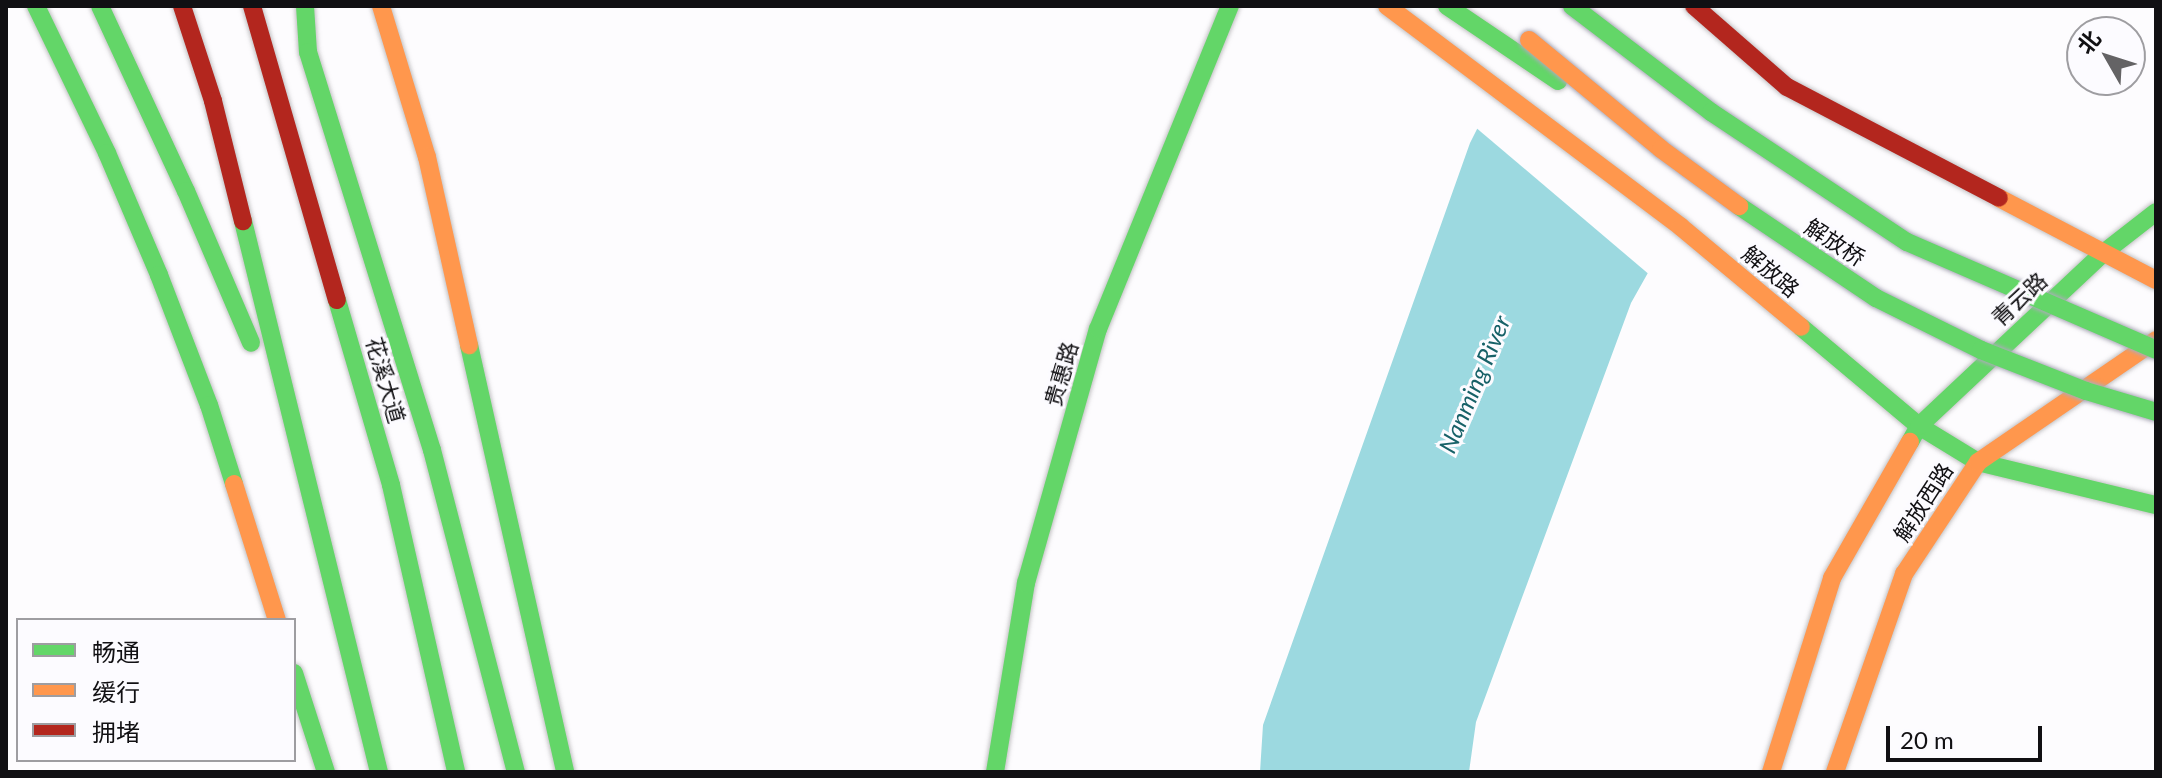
<!DOCTYPE html>
<html>
<head>
<meta charset="utf-8">
<style>
	body { margin:0 }
	#map { position:relative; width:2162px; height:778px; overflow:hidden; background:#fdfcfe; font-family:Lato,"Noto Sans SC",sans-serif }
	div>[style] { position:absolute }
	.water>* { inset:0; background:#9cd9e0 }
	.pier>* { inset:0; background:#fdfcfe }
	.roads { filter:drop-shadow(0 0 2px #c4c3c5) drop-shadow(0 0 2px #c4c3c5) }
	.fast>* { height:18px; margin:-9px; padding:0 9px; transform-origin:9px; border-radius:9px; background:#63d668 }
	.slow>* { height:18px; margin:-9px; padding:0 9px; transform-origin:9px; border-radius:9px; background:#ff974d }
	.jam>* { height:18px; margin:-9px; padding:0 9px; transform-origin:9px; border-radius:9px; background:#b3261e }
	.bridges { filter:drop-shadow(0 0 2px #acabb8) drop-shadow(0 0 2px #acabb8) }
	.fast-bridge>* { height:18px; margin:-9px; padding:0 9px; transform-origin:9px; border-radius:9px; background:#63d668 }
	.slow-bridge>* { height:18px; margin:-9px; padding:0 9px; transform-origin:9px; border-radius:9px; background:#ff974d }
	span { translate:-50% -50%; white-space:nowrap; text-align:center; line-height:1.15; -webkit-text-stroke:6px #fcfbff; paint-order:stroke }
	.street-label { font-size:22px; color:#111013 }
	.water-label { font-size:24px; color:#176168; font-style:italic }
	.frame { position:absolute; inset:0; border:8px solid #111013; pointer-events:none }
	.legend { position:absolute; left:16px; top:618px; width:280px; height:144px; box-sizing:border-box; background:#fcfbff; border:2px solid #9e9da1; margin:0; padding:10px 14px; list-style:none; font-size:24px; color:#111013 }
	.legend li { display:flex; align-items:center; gap:16px; height:40px }
	.legend b { width:40px; border:2px solid #9e9da1 }
	.north { position:absolute; left:2066px; top:16px; width:80px; height:80px; box-sizing:border-box; background:#fcfbff; border:2px solid #9e9da1; border-radius:50%; rotate:309deg; font-size:22px; font-weight:700; line-height:32px; text-align:center; color:#111013 }
	.north::after { content:''; display:block; margin:auto; width:28px; height:36px; background:#646365; clip-path:polygon(50% 0,100% 100%,50% 72%,0 100%) }
	.scale { position:absolute; left:1886px; top:726px; width:156px; height:36px; box-sizing:border-box; border:4px solid #111013; border-top:0; padding-left:10px; font-size:24px; line-height:28px; white-space:nowrap; color:#111013; -webkit-text-stroke:6px #fcfbff; paint-order:stroke }
</style>
</head>
<body>
<div id="map">
	<div class="water">
		<div style="clip-path:polygon(1539px 6px,1798px 6px,1631px 303px,1476px 722px,1469px 772px,1260px 772px,1263px 725px,1470px 143px)"></div>
	</div>
	<div class="pier">
		<div style="clip-path:polygon(1535px 6px,1802px 7px,1651px 276px,1474px 126px)"></div>
	</div>
	<div class="roads">
		<div class="fast">
			<div style="left:36px;top:6px;width:163px;rotate:64.2deg"></div>
			<div style="left:107px;top:153px;width:133px;rotate:66.9deg"></div>
			<div style="left:159px;top:275px;width:139px;rotate:69deg"></div>
			<div style="left:209px;top:405px;width:83px;rotate:72.4deg"></div>
			<div style="left:100px;top:6px;width:204px;rotate:65.1deg"></div>
			<div style="left:186px;top:191px;width:165px;rotate:66.8deg"></div>
			<div style="left:305px;top:6px;width:46px;rotate:86.3deg"></div>
			<div style="left:308px;top:52px;width:417px;rotate:72.7deg"></div>
			<div style="left:432px;top:450px;width:333px;rotate:75.4deg"></div>
			<div style="left:1447px;top:6px;width:134px;rotate:34deg"></div>
			<div style="left:243px;top:221px;width:568px;rotate:76.14deg"></div>
			<div style="left:337px;top:300px;width:193px;rotate:73.7deg"></div>
			<div style="left:391px;top:485px;width:294px;rotate:77.2deg"></div>
			<div style="left:1801px;top:327px;width:154px;rotate:40deg"></div>
			<div style="left:1919px;top:426px;width:69px;rotate:31.4deg"></div>
			<div style="left:1978px;top:462px;width:183px;rotate:13.6deg"></div>
			<div style="left:469px;top:345px;width:438px;rotate:77.3deg"></div>
			<div style="left:1910px;top:442px;width:18px;rotate:-61deg"></div>
			<div style="left:1919px;top:426px;width:251px;rotate:-43.2deg"></div>
			<div style="left:2102px;top:254px;width:68px;rotate:-37.9deg"></div>
			<div style="left:294px;top:673px;width:104px;rotate:72.1deg"></div>
			<div style="left:995px;top:772px;width:192px;rotate:-80.7deg"></div>
			<div style="left:1026px;top:583px;width:264px;rotate:-74.2deg"></div>
			<div style="left:1098px;top:329px;width:349px;rotate:-67.8deg"></div>
		</div>
		<div class="slow">
			<div style="left:381px;top:6px;width:158px;rotate:73.1deg"></div>
			<div style="left:427px;top:157px;width:193px;rotate:77.4deg"></div>
			<div style="left:1387px;top:6px;width:368px;rotate:36.9deg"></div>
			<div style="left:1681px;top:227px;width:156px;rotate:39.8deg"></div>
			<div style="left:1999px;top:198px;width:177px;rotate:27.6deg"></div>
			<div style="left:234px;top:484px;width:143px;rotate:72.5deg"></div>
			<div style="left:1771px;top:772px;width:203px;rotate:-72.5deg"></div>
			<div style="left:1832px;top:578px;width:157px;rotate:-60.2deg"></div>
			<div style="left:1835px;top:772px;width:210px;rotate:-70.8deg"></div>
			<div style="left:1904px;top:574px;width:134px;rotate:-56.5deg"></div>
			<div style="left:1978px;top:462px;width:216px;rotate:-34.4deg"></div>
		</div>
		<div class="jam">
			<div style="left:182px;top:6px;width:100px;rotate:71.9deg"></div>
			<div style="left:213px;top:101px;width:124px;rotate:76deg"></div>
			<div style="left:252px;top:6px;width:306px;rotate:73.9deg"></div>
			<div style="left:1694px;top:6px;width:123px;rotate:41.1deg"></div>
			<div style="left:1787px;top:87px;width:239px;rotate:27.6deg"></div>
		</div>
	</div>
	<div class="bridges">
		<div class="fast-bridge">
			<div style="left:1572px;top:6px;width:175px;rotate:37.3deg"></div>
			<div style="left:1711px;top:112px;width:235px;rotate:33.6deg"></div>
			<div style="left:1907px;top:242px;width:271px;rotate:23.4deg"></div>
			<div style="left:1739px;top:206px;width:165px;rotate:33.9deg"></div>
			<div style="left:1876px;top:298px;width:117px;rotate:26.3deg"></div>
			<div style="left:1981px;top:350px;width:113px;rotate:21.3deg"></div>
			<div style="left:2086px;top:391px;width:73px;rotate:16.7deg"></div>
		</div>
		<div class="slow-bridge">
			<div style="left:1529px;top:40px;width:171px;rotate:39.5deg"></div>
			<div style="left:1661px;top:149px;width:97px;rotate:36.2deg"></div>
		</div>
	</div>
	<div class="street-label">
		<span style="left:1835px;top:242px;rotate:33deg">解放桥</span>
		<span style="left:1771px;top:271px;rotate:40deg">解放路</span>
		<span style="left:2019px;top:299px;rotate:-43deg">青云路</span>
		<span style="left:1061px;top:374px;rotate:-74deg">贵惠路</span>
		<span style="left:386px;top:380px;rotate:74deg">花溪大道</span>
		<span style="left:1923px;top:502px;rotate:-57deg">解放西路</span>
	</div>
	<div class="water-label">
		<span style="left:1474px;top:384px;rotate:-67deg">Nanming River</span>
	</div>
	<div class="frame"></div>
	<ul class="legend">
	<li><b style="height:10px;background:#63d668"></b>畅通</li>
	<li><b style="height:10px;background:#ff974d"></b>缓行</li>
	<li><b style="height:10px;background:#b3261e"></b>拥堵</li>
	</ul>
	<div class="north">北</div>
	<div class="scale">20 m</div>
</div>
</body>
</html>
